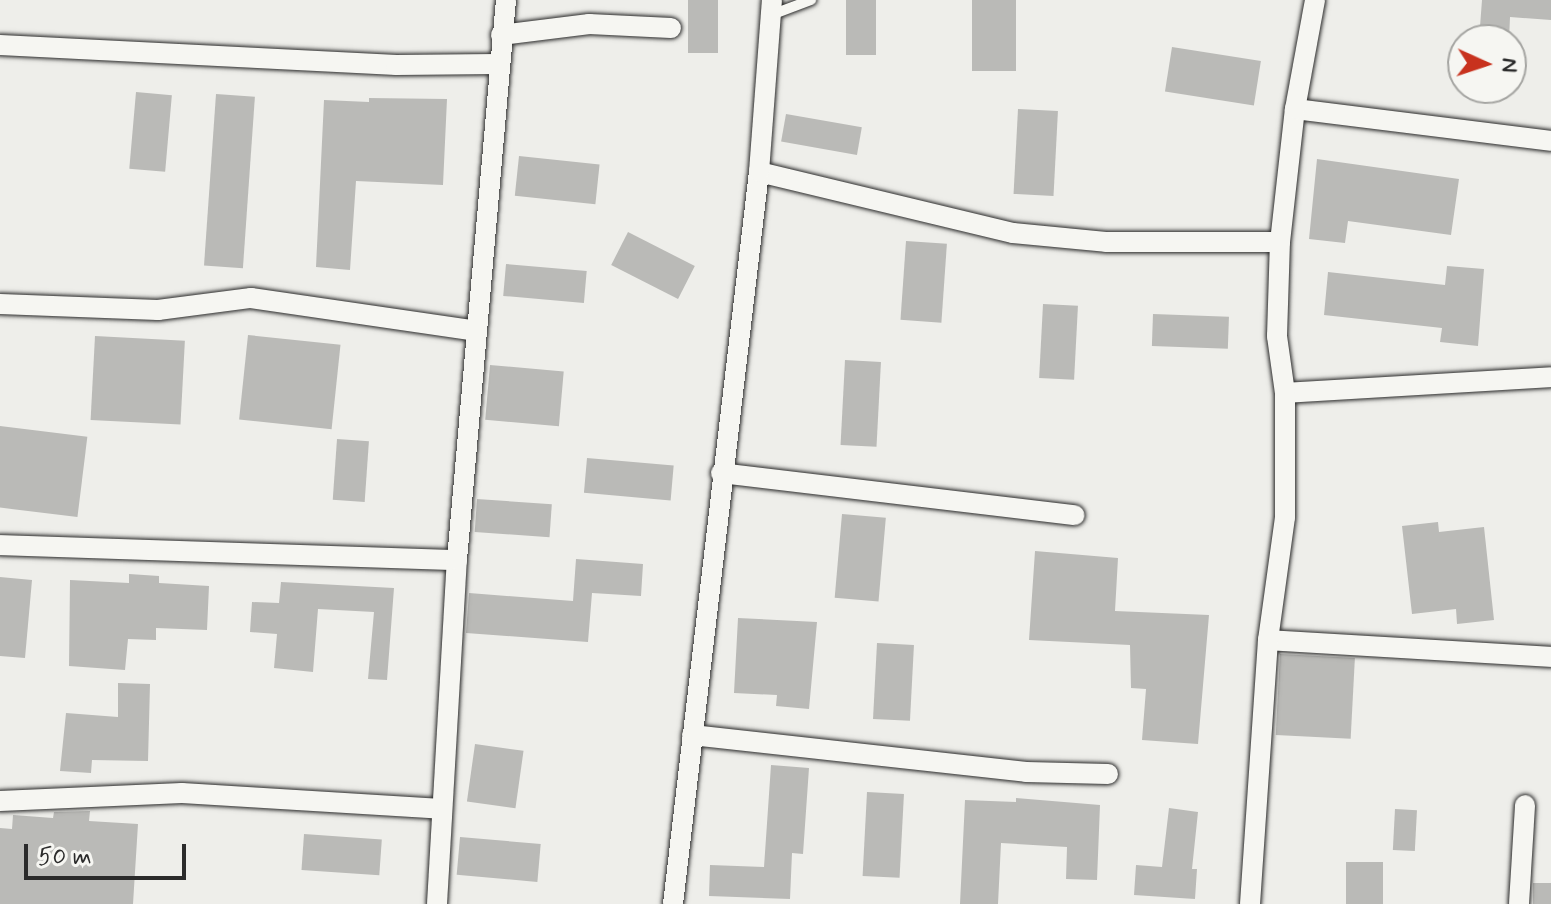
<!DOCTYPE html>
<html>
<head>
<meta charset="utf-8">
<style>
	body { margin:0 }
	#map { position:relative; width:1551px; height:904px; overflow:hidden; background:#eeeeea; font-family:Mynerve,sans-serif }
	div>[style] { position:absolute }
	.building>* { inset:0; background:#babab7; transform-origin:0 0 }
	.roads { filter:drop-shadow(0 0 2px #2b2b2b) drop-shadow(0 0 2px #2b2b2b) }
	.lane>* { height:10px; margin:-5px; padding:0 5px; transform-origin:5px; border-radius:5px; background:#f6f6f2 }
	.street>* { height:20px; margin:-10px; padding:0 10px; transform-origin:10px; border-radius:10px; background:#f6f6f2 }
	span { translate:-50% -50%; white-space:nowrap; text-align:center; line-height:1.15; -webkit-text-stroke:7px #f6f6f2; paint-order:stroke }
	.north { position:absolute; left:1447px; top:24px; width:80px; height:80px; box-sizing:border-box; background:#f6f6f2; border:2px solid #a5a5a2; border-radius:50%; rotate:93deg; font-size:22px; font-weight:700; line-height:32px; text-align:center; color:#2b2b2b }
	.north::after { content:''; display:block; margin:auto; width:28px; height:36px; background:#c8321e; clip-path:polygon(50% 0,100% 100%,50% 72%,0 100%) }
	.scale { position:absolute; left:24px; top:844px; width:162px; height:36px; box-sizing:border-box; border:4px solid #2b2b2b; border-top:0; padding-left:10px; font-size:24px; line-height:28px; white-space:nowrap; color:#2b2b2b; -webkit-text-stroke:6px #f6f6f2; paint-order:stroke }
</style>
</head>
<body>
<div id="map">
	<div class="building">
		<div style="left:688px;top:0;width:30px;height:53px"></div>
		<div style="left:846px;top:0;width:30px;height:55px"></div>
		<div style="left:972px;top:0;width:44px;height:71px"></div>
		<div style="clip-path:polygon(1482px 0,1551px 0,1551px 20px,1510px 17px,1509px 40px,1479px 40px)"></div>
		<div style="left:1172px;top:47px;width:90px;height:45px;rotate:9deg"></div>
		<div style="left:136px;top:92px;width:36px;height:77px;rotate:5deg"></div>
		<div style="left:216px;top:94px;width:39px;height:172px;rotate:4deg"></div>
		<div style="clip-path:polygon(369px 98px,447px 99px,443px 185px,356px 181px,350px 270px,316px 267px,324px 100px,369px 102px)"></div>
		<div style="left:1018px;top:109px;width:40px;height:85px;rotate:3deg"></div>
		<div style="left:786px;top:114px;width:77px;height:28px;rotate:10deg"></div>
		<div style="left:519px;top:156px;width:81px;height:40px;rotate:6deg"></div>
		<div style="clip-path:polygon(1317px 159px,1459px 179px,1451px 235px,1348px 221px,1345px 243px,1309px 239px)"></div>
		<div style="left:628px;top:232px;width:75px;height:37px;rotate:27deg"></div>
		<div style="left:906px;top:241px;width:41px;height:79px;rotate:4deg"></div>
		<div style="left:506px;top:264px;width:81px;height:32px;rotate:5deg"></div>
		<div style="clip-path:polygon(1447px 266px,1484px 269px,1478px 346px,1440px 342px,1442px 328px,1324px 315px,1328px 272px,1445px 285px)"></div>
		<div style="left:1043px;top:304px;width:35px;height:74px;rotate:3deg"></div>
		<div style="left:1153px;top:314px;width:76px;height:32px;rotate:2deg"></div>
		<div style="left:248px;top:335px;width:93px;height:85px;rotate:6deg"></div>
		<div style="left:95px;top:336px;width:90px;height:84px;rotate:3deg"></div>
		<div style="left:845px;top:360px;width:36px;height:85px;rotate:3deg"></div>
		<div style="left:490px;top:365px;width:74px;height:55px;rotate:5deg"></div>
		<div style="left:0;top:426px;width:88px;height:81px;rotate:7deg"></div>
		<div style="left:337px;top:439px;width:32px;height:61px;rotate:4deg"></div>
		<div style="left:587px;top:458px;width:87px;height:35px;rotate:5deg"></div>
		<div style="left:477px;top:499px;width:75px;height:33px;rotate:4deg"></div>
		<div style="left:842px;top:514px;width:44px;height:84px;rotate:5deg"></div>
		<div style="clip-path:polygon(1438px 522px,1439px 532px,1484px 527px,1494px 620px,1457px 624px,1456px 609px,1412px 614px,1402px 526px)"></div>
		<div style="clip-path:polygon(1035px 551px,1118px 558px,1115px 611px,1209px 615px,1198px 744px,1142px 740px,1146px 689px,1131px 688px,1130px 645px,1029px 640px)"></div>
		<div style="clip-path:polygon(576px 559px,643px 564px,641px 596px,592px 593px,588px 642px,466px 633px,469px 593px,573px 601px)"></div>
		<div style="clip-path:polygon(129px 574px,159px 576px,159px 583px,209px 586px,207px 630px,156px 628px,156px 640px,128px 639px,125px 670px,69px 666px,70px 580px,129px 583px)"></div>
		<div style="clip-path:polygon(0 577px,32px 580px,25px 658px,0 656px)"></div>
		<div style="clip-path:polygon(281px 582px,394px 588px,387px 680px,368px 679px,374px 612px,318px 609px,313px 672px,274px 668px,277px 634px,250px 632px,252px 602px,279px 603px)"></div>
		<div style="clip-path:polygon(738px 618px,817px 622px,809px 709px,776px 706px,777px 695px,734px 693px)"></div>
		<div style="left:877px;top:643px;width:37px;height:76px;rotate:3deg"></div>
		<div style="left:1280px;top:654px;width:75px;height:81px;rotate:3deg"></div>
		<div style="clip-path:polygon(118px 683px,150px 684px,148px 761px,92px 760px,91px 773px,60px 771px,66px 713px,118px 717px)"></div>
		<div style="left:475px;top:744px;width:49px;height:58px;rotate:8deg"></div>
		<div style="clip-path:polygon(771px 765px,809px 768px,803px 854px,792px 853px,790px 899px,709px 896px,710px 865px,764px 867px)"></div>
		<div style="left:867px;top:792px;width:37px;height:84px;rotate:3deg"></div>
		<div style="clip-path:polygon(1016px 798px,1100px 805px,1097px 880px,1066px 879px,1067px 847px,1001px 843px,998px 904px,960px 904px,965px 800px,1016px 802px)"></div>
		<div style="clip-path:polygon(1169px 808px,1198px 812px,1192px 869px,1197px 869px,1195px 899px,1134px 895px,1136px 865px,1162px 867px)"></div>
		<div style="left:1395px;top:809px;width:22px;height:41px;rotate:3deg"></div>
		<div style="clip-path:polygon(90px 811px,89px 821px,138px 824px,133px 904px,0 904px,0 828px,12px 829px,13px 815px,53px 818px,54px 812px)"></div>
		<div style="left:304px;top:834px;width:78px;height:36px;rotate:4deg"></div>
		<div style="left:460px;top:837px;width:81px;height:38px;rotate:5deg"></div>
		<div style="left:1346px;top:862px;width:37px;height:42px"></div>
		<div style="left:1551px;top:883px;width:21px;height:18px;rotate:90deg"></div>
	</div>
	<div class="roads">
		<div class="lane">
			<div style="left:771px;top:15px;width:43px;rotate:-20.6deg"></div>
		</div>
		<div class="street">
			<div style="left:501px;top:35px;width:89px;rotate:-7.1deg"></div>
			<div style="left:589px;top:24px;width:82px;rotate:2.8deg"></div>
			<div style="left:0;top:45px;width:397px;rotate:2.9deg"></div>
			<div style="left:396px;top:65px;width:101px;rotate:-0.6deg"></div>
			<div style="left:1295px;top:109px;width:258px;rotate:7.1deg"></div>
			<div style="left:759px;top:172px;width:261px;rotate:13.5deg"></div>
			<div style="left:1013px;top:233px;width:93px;rotate:5.5deg"></div>
			<div style="left:1106px;top:242px;width:174px"></div>
			<div style="left:0;top:304px;width:158px;rotate:2.2deg"></div>
			<div style="left:158px;top:310px;width:94px;rotate:-7.4deg"></div>
			<div style="left:251px;top:298px;width:227px;rotate:8.3deg"></div>
			<div style="left:1285px;top:393px;width:266px;rotate:-3.4deg"></div>
			<div style="left:721px;top:473px;width:356px;rotate:6.8deg"></div>
			<div style="left:0;top:545px;width:457px;rotate:1.9deg"></div>
			<div style="left:1268px;top:640px;width:284px;rotate:3.4deg"></div>
			<div style="left:692px;top:735px;width:336px;rotate:6.3deg"></div>
			<div style="left:1026px;top:772px;width:82px;rotate:1.4deg"></div>
			<div style="left:0;top:801px;width:182px;rotate:-2.5deg"></div>
			<div style="left:182px;top:793px;width:260px;rotate:3.5deg"></div>
			<div style="left:437px;top:904px;width:345px;rotate:-86.7deg"></div>
			<div style="left:457px;top:560px;width:562px;rotate:-85deg"></div>
			<div style="left:673px;top:904px;width:737px;rotate:-83.3deg"></div>
			<div style="left:759px;top:172px;width:172px;rotate:-85.7deg"></div>
			<div style="left:1250px;top:904px;width:265px;rotate:-86.1deg"></div>
			<div style="left:1268px;top:640px;width:124px;rotate:-82.1deg"></div>
			<div style="left:1285px;top:517px;width:124px;rotate:-90deg"></div>
			<div style="left:1285px;top:393px;width:58px;rotate:-98deg"></div>
			<div style="left:1277px;top:336px;width:94px;rotate:-88.2deg"></div>
			<div style="left:1280px;top:242px;width:134px;rotate:-83.6deg"></div>
			<div style="left:1295px;top:109px;width:111px;rotate:-79.6deg"></div>
			<div style="left:1519px;top:904px;width:99px;rotate:-86.5deg"></div>
		</div>
	</div>
	<div class="north">N</div>
	<div class="scale">50 m</div>
</div>
</body>
</html>
